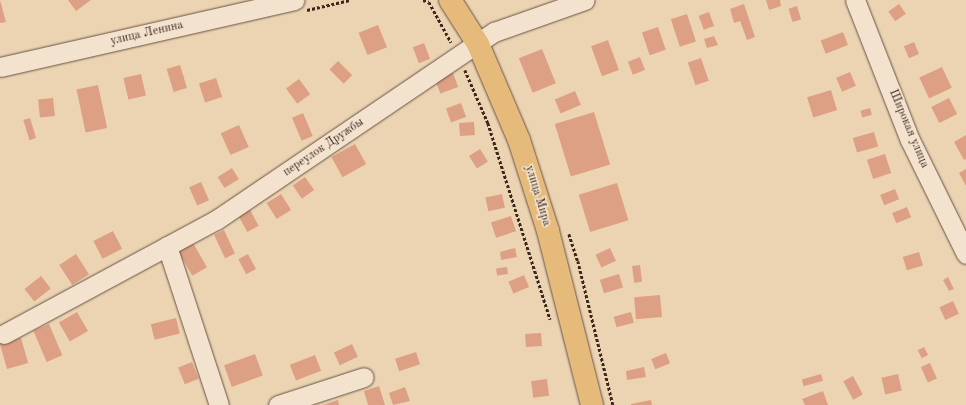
<!DOCTYPE html>
<html>
<head>
<meta charset="utf-8">
<style>
	body { margin:0 }
	#map { position:relative; width:966px; height:405px; overflow:hidden; background:#ecd4b3; font-family:"Old Standard TT",serif }
	div>[style] { position:absolute }
	.building>* { inset:0; background:#dda085; transform-origin:0 0 }
	.path>* { height:2.5px; margin-top:-1.25px; transform-origin:0; background:repeating-linear-gradient(90deg,#3c271e 0 3px,transparent 0 5px) }
	.roads { filter:drop-shadow(0 0 1px #685243) drop-shadow(0 0 1px #685243) }
	.minor>* { height:19px; margin:-9.5px; padding:0 9.5px; transform-origin:9.5px; border-radius:9.5px; background:#f3e3ce }
	.highway>* { height:22px; margin:-11px; padding:0 11px; transform-origin:11px; border-radius:11px; background:#e6ba7a }
	span { translate:-50% -50%; white-space:nowrap; text-align:center; line-height:1.15; -webkit-text-stroke:3px #f3e3ce; paint-order:stroke }
	.street-label { font-size:12px; color:#3c271e }
</style>
</head>
<body>
<div id="map">
	<div class="building">
		<div style="clip-path:polygon(0 0,6px 22px,0 23px)"></div>
		<div style="clip-path:polygon(68px 0,91px 0,76px 11px)"></div>
		<div style="clip-path:polygon(766px 0,780px 0,781px 6px,769px 10px)"></div>
		<div style="clip-path:polygon(744px 4px,755px 37px,747px 40px,740px 21px,734px 23px,730px 9px)"></div>
		<div style="left:899px;top:4px;width:12px;height:13px;rotate:55deg"></div>
		<div style="left:797px;top:6px;width:14px;height:9px;rotate:73deg"></div>
		<div style="left:709px;top:12px;width:15px;height:11px;rotate:70deg"></div>
		<div style="left:687px;top:14px;width:29px;height:17px;rotate:72deg"></div>
		<div style="left:378px;top:25px;width:24px;height:21px;rotate:68deg"></div>
		<div style="left:658px;top:27px;width:24px;height:17px;rotate:71deg"></div>
		<div style="left:843px;top:32px;width:14px;height:24px;rotate:69deg"></div>
		<div style="clip-path:polygon(714px 36px,718px 45px,707px 48px,704px 39px)"></div>
		<div style="left:608px;top:40px;width:32px;height:18px;rotate:70deg"></div>
		<div style="left:914px;top:42px;width:13px;height:11px;rotate:67deg"></div>
		<div style="left:424px;top:43px;width:17px;height:12px;rotate:69deg"></div>
		<div style="left:542px;top:49px;width:37px;height:25px;rotate:68deg"></div>
		<div style="left:640px;top:57px;width:14px;height:13px;rotate:69deg"></div>
		<div style="left:701px;top:58px;width:24px;height:14px;rotate:71deg"></div>
		<div style="left:338px;top:61px;width:20px;height:12px;rotate:45deg"></div>
		<div style="left:180px;top:65px;width:24px;height:14px;rotate:73deg"></div>
		<div style="left:942px;top:67px;width:23px;height:25px;rotate:65deg"></div>
		<div style="left:850px;top:72px;width:15px;height:15px;rotate:67deg"></div>
		<div style="left:453px;top:73px;width:15px;height:19px;rotate:70deg"></div>
		<div style="left:141px;top:74px;width:22px;height:18px;rotate:77deg"></div>
		<div style="left:216px;top:78px;width:20px;height:18px;rotate:72deg"></div>
		<div style="left:299px;top:79px;width:19px;height:16px;rotate:54deg"></div>
		<div style="left:98px;top:85px;width:44px;height:22px;rotate:78deg"></div>
		<div style="left:831px;top:90px;width:21px;height:25px;rotate:73deg"></div>
		<div style="left:575px;top:91px;width:15px;height:22px;rotate:67deg"></div>
		<div style="left:53px;top:98px;width:18px;height:15px;rotate:84deg"></div>
		<div style="left:949px;top:98px;width:18px;height:20px;rotate:63deg"></div>
		<div style="left:461px;top:103px;width:15px;height:16px;rotate:70deg"></div>
		<div style="left:870px;top:108px;width:7px;height:10px;rotate:74deg"></div>
		<div style="left:594px;top:112px;width:55px;height:41px;rotate:73deg"></div>
		<div style="left:303px;top:113px;width:25px;height:12px;rotate:67deg"></div>
		<div style="left:30px;top:118px;width:21px;height:7px;rotate:73deg"></div>
		<div style="left:474px;top:122px;width:13px;height:15px;rotate:86deg"></div>
		<div style="left:239px;top:125px;width:24px;height:20px;rotate:66deg"></div>
		<div style="left:874px;top:132px;width:15px;height:22px;rotate:74deg"></div>
		<div style="clip-path:polygon(966px 135px,966px 159px,964px 160px,954px 142px)"></div>
		<div style="left:355px;top:144px;width:23px;height:27px;rotate:61deg"></div>
		<div style="left:480px;top:149px;width:15px;height:13px;rotate:58deg"></div>
		<div style="left:885px;top:154px;width:20px;height:19px;rotate:72deg"></div>
		<div style="left:232px;top:168px;width:13px;height:17px;rotate:58deg"></div>
		<div style="clip-path:polygon(966px 169px,966px 186px,959px 173px)"></div>
		<div style="left:305px;top:177px;width:16px;height:15px;rotate:55deg"></div>
		<div style="left:201px;top:182px;width:20px;height:13px;rotate:66deg"></div>
		<div style="left:617px;top:183px;width:39px;height:40px;rotate:73deg"></div>
		<div style="left:895px;top:189px;width:11px;height:16px;rotate:68deg"></div>
		<div style="left:281px;top:194px;width:19px;height:17px;rotate:58deg"></div>
		<div style="left:502px;top:194px;width:14px;height:17px;rotate:78deg"></div>
		<div style="left:907px;top:207px;width:11px;height:16px;rotate:68deg"></div>
		<div style="left:250px;top:210px;width:18px;height:13px;rotate:61deg"></div>
		<div style="left:511px;top:216px;width:16px;height:21px;rotate:72deg"></div>
		<div style="left:224px;top:230px;width:26px;height:11px;rotate:65deg"></div>
		<div style="left:113px;top:231px;width:20px;height:22px;rotate:63deg"></div>
		<div style="left:193px;top:243px;width:28px;height:17px;rotate:60deg"></div>
		<div style="clip-path:polygon(515px 248px,517px 257px,501px 260px,500px 252px)"></div>
		<div style="left:610px;top:248px;width:14px;height:16px;rotate:65deg"></div>
		<div style="left:919px;top:252px;width:14px;height:17px;rotate:73deg"></div>
		<div style="left:76px;top:254px;width:24px;height:20px;rotate:57deg"></div>
		<div style="left:248px;top:254px;width:17px;height:11px;rotate:62deg"></div>
		<div style="left:640px;top:265px;width:17px;height:8px;rotate:83deg"></div>
		<div style="left:507px;top:267px;width:7px;height:11px;rotate:82deg"></div>
		<div style="left:619px;top:274px;width:14px;height:20px;rotate:73deg"></div>
		<div style="left:524px;top:275px;width:13px;height:17px;rotate:67deg"></div>
		<div style="left:41px;top:276px;width:16px;height:21px;rotate:52deg"></div>
		<div style="clip-path:polygon(948px 277px,954px 289px,949px 291px,943px 280px)"></div>
		<div style="left:660px;top:295px;width:22px;height:26px;rotate:85deg"></div>
		<div style="left:953px;top:301px;width:14px;height:15px;rotate:65deg"></div>
		<div style="left:77px;top:312px;width:22px;height:21px;rotate:60deg"></div>
		<div style="left:631px;top:312px;width:11px;height:18px;rotate:75deg"></div>
		<div style="left:176px;top:318px;width:16px;height:26px;rotate:76deg"></div>
		<div style="left:49px;top:324px;width:34px;height:17px;rotate:67deg"></div>
		<div style="left:541px;top:333px;width:13px;height:16px;rotate:86deg"></div>
		<div style="left:21px;top:338px;width:26px;height:22px;rotate:74deg"></div>
		<div style="left:352px;top:344px;width:14px;height:20px;rotate:65deg"></div>
		<div style="left:924px;top:347px;width:9px;height:7px;rotate:63deg"></div>
		<div style="left:416px;top:352px;width:13px;height:22px;rotate:72deg"></div>
		<div style="left:666px;top:353px;width:11px;height:16px;rotate:68deg"></div>
		<div style="left:255px;top:354px;width:23px;height:33px;rotate:70deg"></div>
		<div style="left:315px;top:355px;width:17px;height:27px;rotate:69deg"></div>
		<div style="left:192px;top:362px;width:18px;height:15px;rotate:68deg"></div>
		<div style="left:930px;top:363px;width:17px;height:10px;rotate:66deg"></div>
		<div style="clip-path:polygon(644px 367px,646px 377px,627px 380px,626px 371px)"></div>
		<div style="left:821px;top:374px;width:7px;height:20px;rotate:74deg"></div>
		<div style="left:898px;top:374px;width:17px;height:17px;rotate:77deg"></div>
		<div style="left:853px;top:376px;width:21px;height:11px;rotate:62deg"></div>
		<div style="left:547px;top:379px;width:17px;height:16px;rotate:83deg"></div>
		<div style="clip-path:polygon(379px 386px,385px 405px,368px 405px,364px 391px)"></div>
		<div style="clip-path:polygon(405px 387px,410px 401px,393px 405px,389px 393px)"></div>
		<div style="clip-path:polygon(823px 391px,828px 405px,805px 405px,802px 399px)"></div>
		<div style="clip-path:polygon(338px 400px,339px 405px,323px 405px)"></div>
		<div style="clip-path:polygon(651px 400px,652px 405px,631px 405px,631px 404px)"></div>
	</div>
	<div class="path">
		<div style="left:423px;top:0;width:6px;rotate:18deg"></div>
		<div style="left:429px;top:2px;width:46px;rotate:61.2deg"></div>
		<div style="left:307px;top:10px;width:44px;rotate:-13.1deg"></div>
		<div style="left:465px;top:70px;width:58px;rotate:66.5deg"></div>
		<div style="left:488px;top:123px;width:206px;rotate:72.4deg"></div>
		<div style="left:569px;top:234px;width:28px;rotate:72deg"></div>
		<div style="left:578px;top:261px;width:148px;rotate:76.3deg"></div>
	</div>
	<div class="roads">
		<div class="minor">
			<div style="left:855px;top:0;width:150px;rotate:68.6deg"></div>
			<div style="left:910px;top:140px;width:127px;rotate:63.8deg"></div>
			<div style="left:0;top:67px;width:302px;rotate:-12.8deg"></div>
			<div style="left:167px;top:246px;width:167px;rotate:71.9deg"></div>
			<div style="left:4px;top:334px;width:241px;rotate:-28.3deg"></div>
			<div style="left:216px;top:220px;width:336px;rotate:-34.1deg"></div>
			<div style="left:494px;top:32px;width:96px;rotate:-19.4deg"></div>
			<div style="left:278px;top:405px;width:90px;rotate:-18deg"></div>
		</div>
		<div class="highway">
			<div style="left:450px;top:0;width:52px;rotate:57.5deg"></div>
			<div style="left:478px;top:44px;width:104px;rotate:66.9deg"></div>
			<div style="left:519px;top:140px;width:96px;rotate:72.3deg"></div>
			<div style="left:548px;top:231px;width:179px;rotate:75.8deg"></div>
		</div>
	</div>
	<div class="street-label">
		<span style="left:147px;top:34px;rotate:-13deg">улица Ленина</span>
		<span style="left:908px;top:129px;rotate:67deg">Широкая улица</span>
		<span style="left:324px;top:148px;rotate:-34deg">переулок Дружбы</span>
		<span style="left:537px;top:196px;rotate:73deg">улица Мира</span>
	</div>
</div>
</body>
</html>
